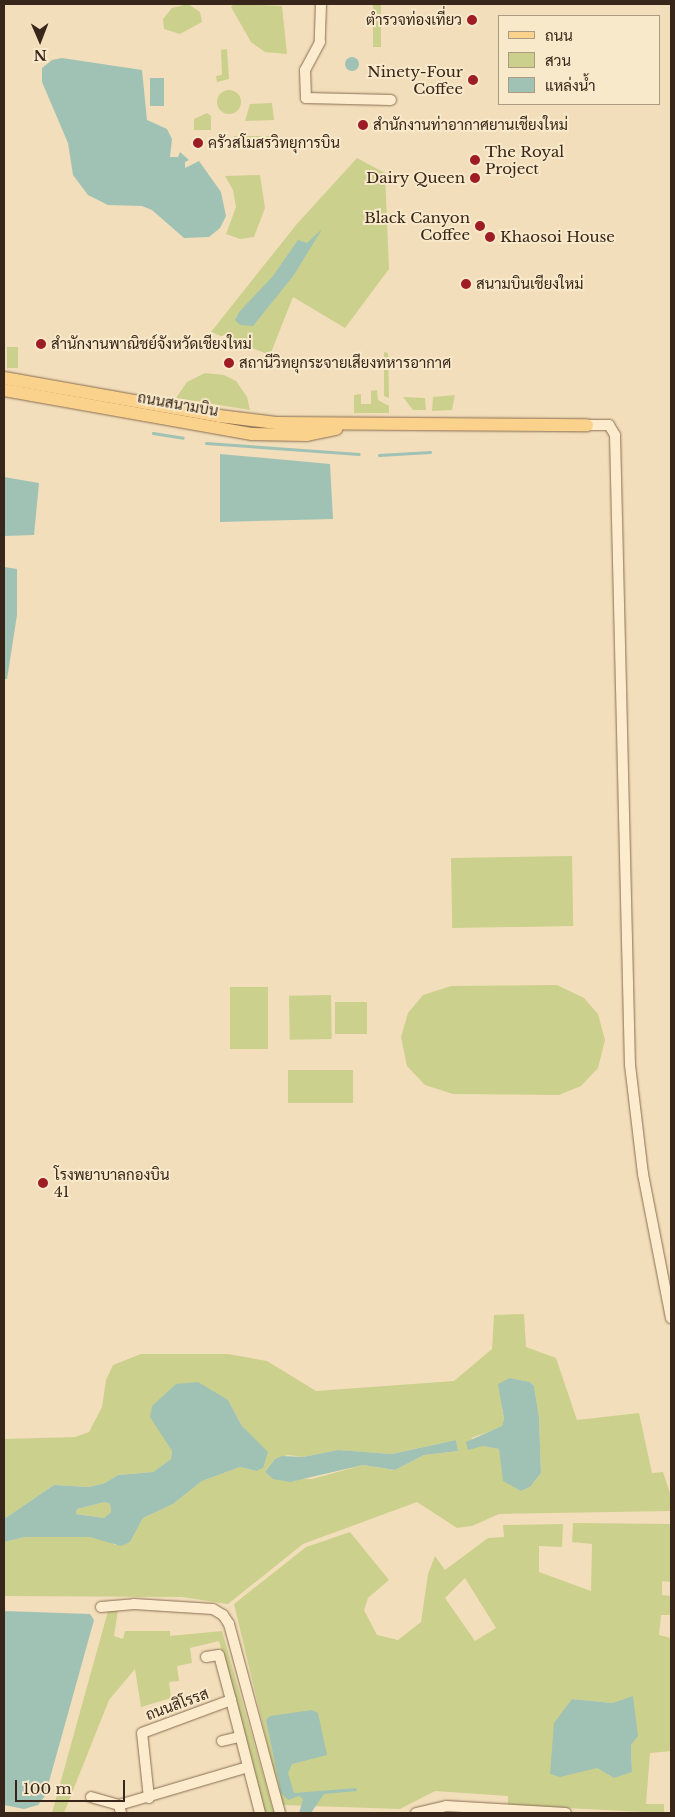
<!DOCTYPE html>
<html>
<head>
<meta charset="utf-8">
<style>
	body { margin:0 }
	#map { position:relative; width:675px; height:1817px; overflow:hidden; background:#f2deba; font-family:"Libre Baskerville",Sarabun,serif }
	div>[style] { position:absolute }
	.green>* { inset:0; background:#ccd08d; transform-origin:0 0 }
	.round { border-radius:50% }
	.water>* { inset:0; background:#9fc2b5; transform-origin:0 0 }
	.stream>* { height:2.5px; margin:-1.25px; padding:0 1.25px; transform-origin:1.25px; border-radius:1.25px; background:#9fc2b5 }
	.roads { filter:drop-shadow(0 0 1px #8a6d53) drop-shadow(0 0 1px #8a6d53) }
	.minor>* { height:10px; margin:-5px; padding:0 5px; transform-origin:5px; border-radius:5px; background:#fceccd }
	.major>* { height:12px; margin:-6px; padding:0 6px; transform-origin:6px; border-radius:6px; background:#fad28c }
	.dots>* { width:14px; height:14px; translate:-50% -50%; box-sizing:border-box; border:2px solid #f8e9ca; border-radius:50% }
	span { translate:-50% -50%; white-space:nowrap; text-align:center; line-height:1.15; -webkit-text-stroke:4px #f8e9ca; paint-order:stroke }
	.poi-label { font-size:15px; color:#372619 }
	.right { translate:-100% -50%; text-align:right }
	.left { translate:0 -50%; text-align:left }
	.street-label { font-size:15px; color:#372619 }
	.frame { position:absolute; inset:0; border:5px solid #372619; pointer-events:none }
	.legend { position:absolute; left:498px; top:15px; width:162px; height:90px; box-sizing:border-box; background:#f8e9ca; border:1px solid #ab9b83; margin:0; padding:6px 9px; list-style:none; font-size:15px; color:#372619 }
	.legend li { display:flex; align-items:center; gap:10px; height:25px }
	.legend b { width:25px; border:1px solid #ab9b83 }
	.north { position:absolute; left:15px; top:15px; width:50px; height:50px; -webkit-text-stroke:4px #f8e9ca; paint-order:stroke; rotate:179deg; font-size:14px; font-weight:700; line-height:20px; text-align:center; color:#372619 }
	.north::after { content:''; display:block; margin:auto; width:18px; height:22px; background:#372619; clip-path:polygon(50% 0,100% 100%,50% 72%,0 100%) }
	.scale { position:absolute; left:15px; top:1780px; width:110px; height:22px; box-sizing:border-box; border:2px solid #372619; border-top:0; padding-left:6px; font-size:15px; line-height:18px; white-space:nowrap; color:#372619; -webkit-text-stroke:4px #f8e9ca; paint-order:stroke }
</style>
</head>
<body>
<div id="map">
	<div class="green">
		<div style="clip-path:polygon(188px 4px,200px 12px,202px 22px,180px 34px,164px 29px,163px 19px,172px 8px)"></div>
		<div style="clip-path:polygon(234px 4px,282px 6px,287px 54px,265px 52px,251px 42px,231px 7px)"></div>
		<div style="left:373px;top:4px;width:8px;height:43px"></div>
		<div style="clip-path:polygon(227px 49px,229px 79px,217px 82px,216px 76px,222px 75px,221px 50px)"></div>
		<div class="round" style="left:217px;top:90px;width:24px;height:24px"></div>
		<div style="clip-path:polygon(250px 104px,272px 103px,274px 120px,245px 121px)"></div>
		<div style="clip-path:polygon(207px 113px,211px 116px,211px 130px,194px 130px,194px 119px)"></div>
		<div style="left:271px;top:136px;width:9px;height:37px;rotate:90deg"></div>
		<div style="clip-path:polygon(357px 158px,385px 173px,389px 269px,345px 328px,293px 297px,270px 355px,211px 332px,296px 225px)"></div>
		<div style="clip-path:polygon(260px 175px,265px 208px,254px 237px,240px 239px,226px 234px,236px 207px,233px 190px,225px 176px)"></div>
		<div style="left:7px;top:347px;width:11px;height:21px"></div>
		<div style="clip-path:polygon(384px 352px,388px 353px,389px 398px,384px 396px)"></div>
		<div style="clip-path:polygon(205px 373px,224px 375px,236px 381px,247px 397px,250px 410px,176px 398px,187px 382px)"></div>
		<div style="clip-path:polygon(377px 390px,378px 400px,389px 406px,389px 413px,354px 413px,354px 395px,361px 394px,361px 404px,371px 404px,371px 391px)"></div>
		<div style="clip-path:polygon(455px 395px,452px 410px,432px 411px,433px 397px)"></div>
		<div style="clip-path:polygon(403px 397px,425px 398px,426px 410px,413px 410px)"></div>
		<div style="left:572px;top:856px;width:70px;height:121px;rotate:89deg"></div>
		<div style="clip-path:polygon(557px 985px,584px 998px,598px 1014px,605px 1040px,598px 1068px,581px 1086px,559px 1095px,453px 1094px,425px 1085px,407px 1066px,401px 1037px,408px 1013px,423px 995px,451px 986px)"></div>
		<div style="left:230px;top:987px;width:38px;height:62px"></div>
		<div style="left:331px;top:995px;width:44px;height:42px;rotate:89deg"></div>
		<div style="left:335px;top:1002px;width:32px;height:32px"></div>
		<div style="left:353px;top:1070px;width:33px;height:65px;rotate:90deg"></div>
		<div style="clip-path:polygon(evenodd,524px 1314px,526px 1347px,556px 1358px,577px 1420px,639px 1413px,652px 1473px,663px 1472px,671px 1496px,671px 1511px,499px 1514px,472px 1526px,457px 1528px,417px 1502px,303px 1544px,228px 1604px,182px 1597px,4px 1596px,4px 1542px,25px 1537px,90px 1537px,106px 1539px,115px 1545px,130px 1542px,143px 1518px,173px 1504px,202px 1481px,240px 1467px,256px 1471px,261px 1448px,242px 1426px,228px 1400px,166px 1441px,172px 1451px,171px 1459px,153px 1472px,118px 1475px,105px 1483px,89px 1487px,54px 1485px,4px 1519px,4px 1439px,75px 1437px,89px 1432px,102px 1407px,106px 1380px,113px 1365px,141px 1354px,228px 1354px,267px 1361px,316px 1391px,454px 1381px,492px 1349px,494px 1315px,524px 1314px,510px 1378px,530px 1382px,534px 1386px,539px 1417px,541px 1473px,530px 1487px,521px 1491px,502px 1462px,499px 1449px,483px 1446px,471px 1438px,502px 1427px,504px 1419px,502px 1408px,510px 1378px,524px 1314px,456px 1440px,458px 1451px,424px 1455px,395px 1470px,363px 1465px,312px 1479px,273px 1479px,265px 1472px,275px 1459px,288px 1455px,303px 1457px,338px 1450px,392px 1454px,456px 1440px)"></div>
		<div style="clip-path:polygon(105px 1502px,110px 1504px,111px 1512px,104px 1518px,76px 1514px,77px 1509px)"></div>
		<div style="clip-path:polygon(evenodd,573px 1523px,671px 1524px,671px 1582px,662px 1581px,662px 1595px,671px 1596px,670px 1615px,661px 1615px,659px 1635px,671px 1638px,671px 1751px,650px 1753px,646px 1804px,664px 1804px,664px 1813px,508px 1805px,508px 1796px,435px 1791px,400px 1809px,282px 1805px,234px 1604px,306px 1547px,350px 1532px,389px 1580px,368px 1598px,364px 1610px,377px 1635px,398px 1640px,421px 1622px,428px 1574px,435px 1556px,445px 1570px,488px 1538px,504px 1537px,503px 1525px,563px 1524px,562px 1547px,539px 1546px,539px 1572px,591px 1591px,592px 1544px,572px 1542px,573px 1523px,465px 1578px,496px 1628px,475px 1641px,445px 1598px,465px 1578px,573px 1523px,572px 1699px,613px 1703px,631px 1745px,632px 1771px,614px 1778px,597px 1768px,572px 1699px)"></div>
		<div style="clip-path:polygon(118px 1610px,114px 1636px,123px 1639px,125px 1631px,170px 1631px,170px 1636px,222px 1631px,274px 1813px,263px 1813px,261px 1808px,219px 1641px,190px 1648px,192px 1663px,177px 1666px,179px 1681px,169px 1682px,171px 1698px,141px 1707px,135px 1669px,109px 1700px,64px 1813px,52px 1813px,108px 1611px)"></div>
	</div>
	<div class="water">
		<div class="round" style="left:345px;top:57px;width:14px;height:14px"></div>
		<div style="clip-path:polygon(62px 58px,142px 70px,147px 120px,167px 129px,172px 139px,170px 157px,178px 157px,180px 152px,189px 160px,185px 162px,185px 168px,199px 161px,221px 192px,226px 216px,220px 228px,209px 237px,184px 238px,152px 210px,142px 206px,108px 205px,88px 195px,73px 175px,68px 143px,42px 82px,42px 68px,52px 60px)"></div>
		<div style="left:150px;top:78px;width:14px;height:28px"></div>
		<div style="clip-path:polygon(322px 229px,294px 275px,253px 326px,240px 325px,235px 320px,240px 311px,273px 276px,298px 240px,307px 243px)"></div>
		<div style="clip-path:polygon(220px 454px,330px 464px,333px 519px,220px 522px)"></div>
		<div style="clip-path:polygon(4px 477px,39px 483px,34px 535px,4px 536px)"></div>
		<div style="clip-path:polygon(4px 567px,17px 569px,17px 615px,7px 679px,4px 679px)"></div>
		<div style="clip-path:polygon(510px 1378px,530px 1382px,534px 1386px,539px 1417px,541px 1473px,530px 1487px,521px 1491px,503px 1481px,499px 1449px,483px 1446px,468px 1450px,466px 1442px,502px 1426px,504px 1419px,498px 1384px)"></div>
		<div style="clip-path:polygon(evenodd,198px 1382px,228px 1400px,242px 1426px,268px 1452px,263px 1468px,256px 1471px,240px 1467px,202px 1481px,173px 1504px,143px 1518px,130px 1542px,121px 1546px,90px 1537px,25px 1537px,4px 1542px,4px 1519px,54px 1485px,89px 1487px,105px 1483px,118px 1475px,153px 1472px,171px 1459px,172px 1451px,150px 1417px,152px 1406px,176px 1384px,198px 1382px,105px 1502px,110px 1504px,111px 1512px,104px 1518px,76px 1514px,77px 1509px,105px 1502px)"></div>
		<div style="clip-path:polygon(456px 1440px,458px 1451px,424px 1455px,395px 1470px,363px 1465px,290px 1482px,273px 1479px,265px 1472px,275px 1459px,282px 1456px,303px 1457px,338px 1450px,392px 1454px)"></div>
		<div style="clip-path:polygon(4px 1611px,90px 1614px,94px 1620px,45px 1796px,38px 1805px,24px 1809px,4px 1805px)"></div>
		<div style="clip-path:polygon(633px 1696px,638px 1736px,631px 1745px,632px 1772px,614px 1778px,597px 1768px,560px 1777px,550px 1774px,554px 1723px,572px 1699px,613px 1703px)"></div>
		<div style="clip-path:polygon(312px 1710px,318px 1713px,327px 1755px,292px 1764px,288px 1773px,294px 1793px,356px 1788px,357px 1791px,324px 1794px,311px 1813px,299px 1813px,303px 1799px,299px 1796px,288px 1800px,281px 1793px,266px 1720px,270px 1716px)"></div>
	</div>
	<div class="stream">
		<div style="left:153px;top:433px;width:30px;rotate:9deg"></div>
		<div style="left:206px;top:443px;width:153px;rotate:4.1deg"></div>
		<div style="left:379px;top:455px;width:51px;rotate:-3.4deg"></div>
	</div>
	<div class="roads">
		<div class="minor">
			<div style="left:321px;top:4px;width:38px;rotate:92deg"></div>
			<div style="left:320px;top:42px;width:32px;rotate:118deg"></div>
			<div style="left:305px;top:70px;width:28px;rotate:88deg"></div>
			<div style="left:306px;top:98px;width:85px;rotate:1.3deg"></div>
			<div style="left:587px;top:425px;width:22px"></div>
			<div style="left:609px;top:425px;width:12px;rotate:59deg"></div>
			<div style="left:615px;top:435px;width:630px;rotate:88.64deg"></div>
			<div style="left:630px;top:1065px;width:110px;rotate:83.2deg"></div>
			<div style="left:643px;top:1174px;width:147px;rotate:79deg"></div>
			<div style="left:101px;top:1607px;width:33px;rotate:-5deg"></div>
			<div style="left:134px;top:1604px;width:79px;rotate:3.6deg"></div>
			<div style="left:213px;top:1609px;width:12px;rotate:31deg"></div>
			<div style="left:223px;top:1615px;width:11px;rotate:56deg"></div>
			<div style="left:229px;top:1624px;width:196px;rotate:74.9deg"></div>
			<div style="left:206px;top:1657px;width:13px;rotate:-9deg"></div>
			<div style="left:219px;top:1655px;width:47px;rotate:75.1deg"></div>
			<div style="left:222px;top:1741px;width:18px;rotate:-13deg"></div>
			<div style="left:91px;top:1797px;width:29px;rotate:16deg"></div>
			<div style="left:149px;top:1798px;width:65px;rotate:-96.1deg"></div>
			<div style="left:142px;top:1733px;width:95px;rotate:-20.3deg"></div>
			<div style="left:231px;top:1700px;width:117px;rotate:75.6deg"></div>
			<div style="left:121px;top:1813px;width:8px;rotate:-104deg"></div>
			<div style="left:119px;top:1805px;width:134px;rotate:-16.4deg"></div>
			<div style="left:416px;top:1813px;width:31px;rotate:-13deg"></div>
			<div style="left:446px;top:1806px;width:120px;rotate:3.3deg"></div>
		</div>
		<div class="major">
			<div style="left:4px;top:378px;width:218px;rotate:10deg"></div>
			<div style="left:219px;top:416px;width:58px;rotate:6.9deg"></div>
			<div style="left:277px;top:423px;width:310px;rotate:0.4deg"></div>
			<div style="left:4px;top:390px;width:252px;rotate:10.1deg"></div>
			<div style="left:252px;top:434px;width:55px;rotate:1deg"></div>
			<div style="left:307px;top:435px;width:30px;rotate:-12deg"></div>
		</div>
	</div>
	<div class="dots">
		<div style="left:472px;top:20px;background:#9e1d25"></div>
		<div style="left:473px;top:80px;background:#9e1d25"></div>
		<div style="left:363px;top:125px;background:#9e1d25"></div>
		<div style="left:198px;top:143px;background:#9e1d25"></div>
		<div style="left:475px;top:160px;background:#9e1d25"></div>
		<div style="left:475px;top:178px;background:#9e1d25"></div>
		<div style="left:480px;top:226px;background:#9e1d25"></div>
		<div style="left:490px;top:237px;background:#9e1d25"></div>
		<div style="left:466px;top:284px;background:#9e1d25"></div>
		<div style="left:41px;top:344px;background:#9e1d25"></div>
		<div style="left:229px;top:363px;background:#9e1d25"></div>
		<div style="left:43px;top:1183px;background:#9e1d25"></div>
	</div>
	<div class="poi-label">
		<span class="right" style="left:462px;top:20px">ตำรวจท่องเที่ยว</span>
		<span class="right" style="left:463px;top:80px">Ninety-Four<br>Coffee</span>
		<span class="left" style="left:373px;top:125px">สำนักงานท่าอากาศยานเชียงใหม่</span>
		<span class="left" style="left:208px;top:143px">ครัวสโมสรวิทยุการบิน</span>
		<span class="left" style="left:485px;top:160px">The Royal<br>Project</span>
		<span class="right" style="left:465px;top:178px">Dairy Queen</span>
		<span class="right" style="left:470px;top:226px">Black Canyon<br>Coffee</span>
		<span class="left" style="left:500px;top:237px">Khaosoi House</span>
		<span class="left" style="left:476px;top:284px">สนามบินเชียงใหม่</span>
		<span class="left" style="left:51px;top:344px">สำนักงานพาณิชย์จังหวัดเชียงใหม่</span>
		<span class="left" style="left:239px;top:363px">สถานีวิทยุกระจายเสียงทหารอากาศ</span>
		<span class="left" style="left:54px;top:1183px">โรงพยาบาลกองบิน<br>41</span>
	</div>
	<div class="street-label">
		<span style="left:178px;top:404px;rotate:10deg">ถนนสนามบิน</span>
		<span style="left:177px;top:1704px;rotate:-20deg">ถนนสิโรรส</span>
	</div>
	<div class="frame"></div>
	<ul class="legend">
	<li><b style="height:6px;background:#fad28c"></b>ถนน</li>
	<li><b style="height:14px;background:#ccd08d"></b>สวน</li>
	<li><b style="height:14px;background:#9fc2b5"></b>แหล่งน้ำ</li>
	</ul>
	<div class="north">N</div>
	<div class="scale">100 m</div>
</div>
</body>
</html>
